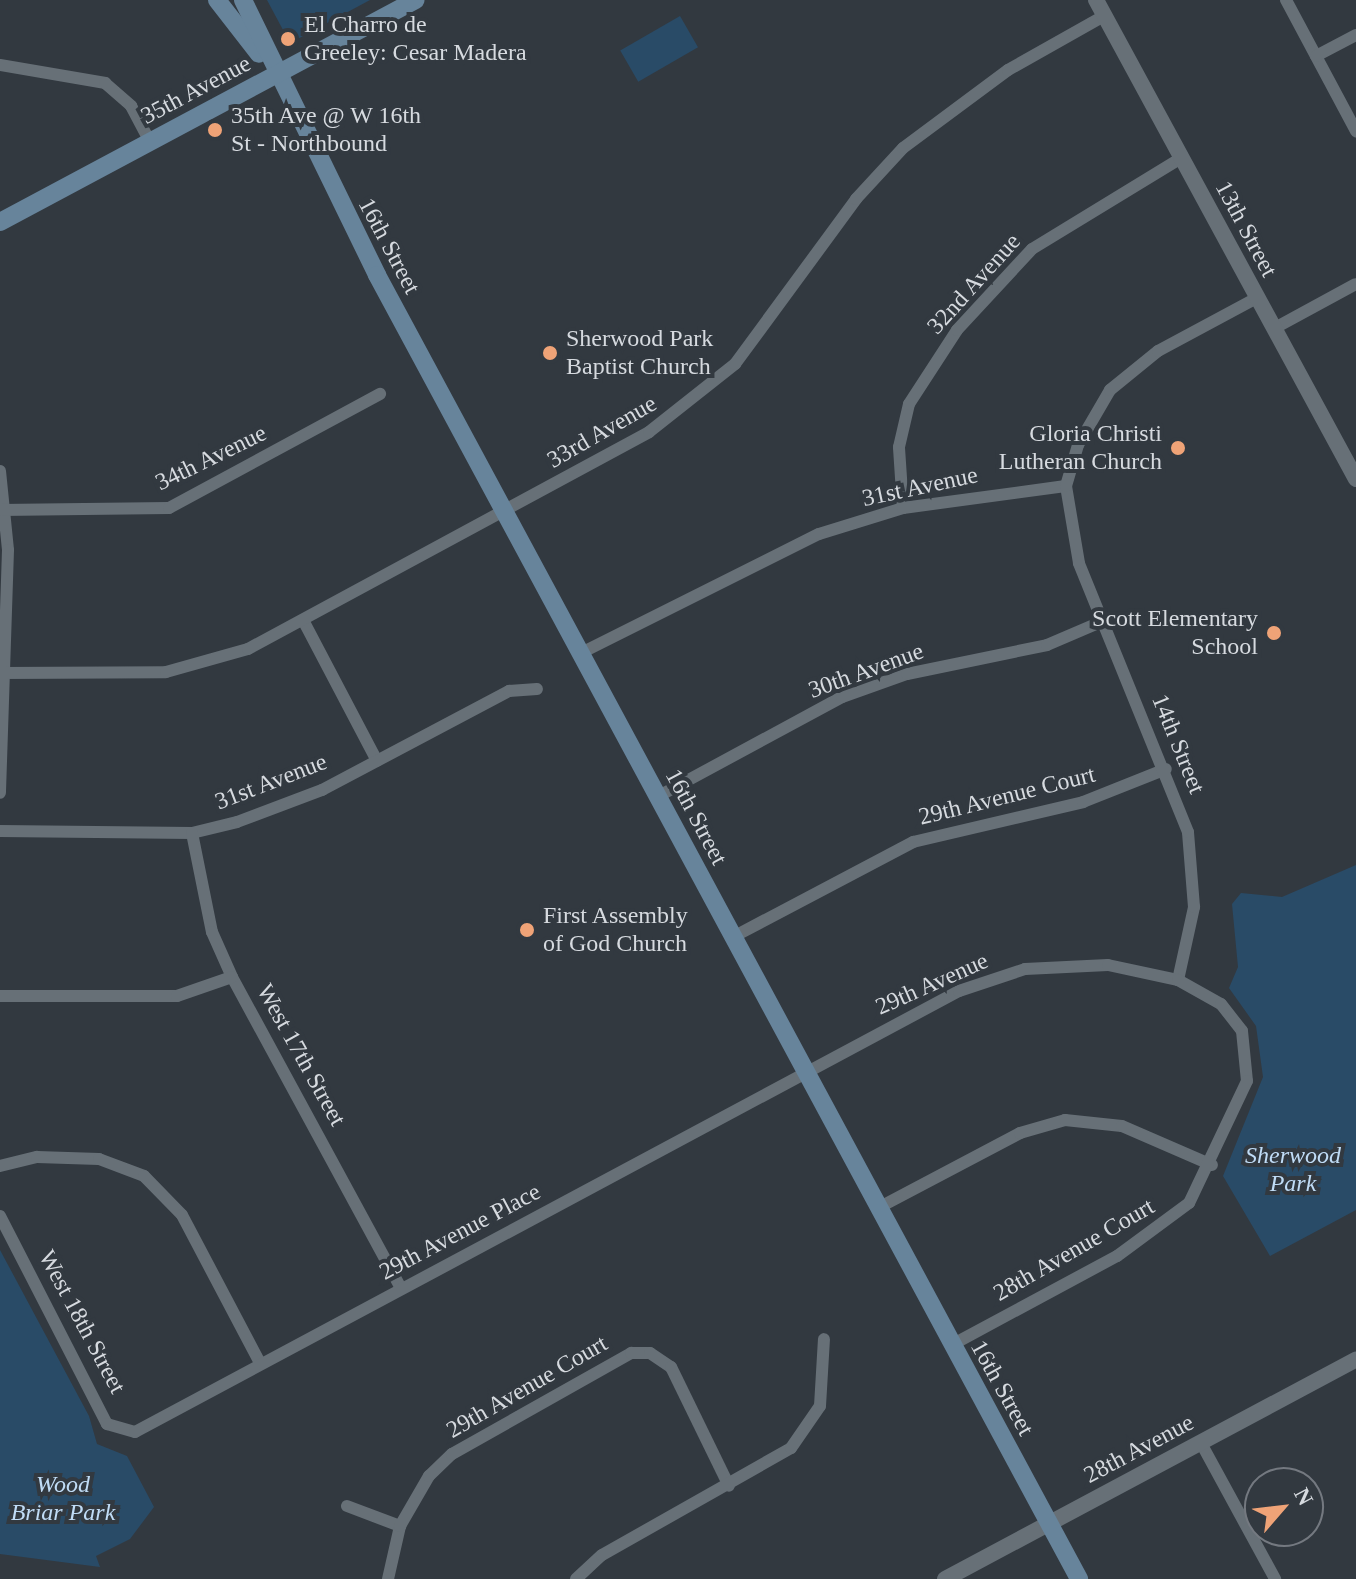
<!DOCTYPE html>
<html>
<head>
<meta charset="utf-8">
<style>
	body { margin:0 }
	#map { position:relative; width:1356px; height:1579px; overflow:hidden; background:#323940; font-family:"Times New Roman",serif }
	div>[style] { position:absolute }
	.green>* { inset:0; background:#294b67; transform-origin:0 0 }
	.minor>* { height:12px; margin:-6px; padding:0 6px; transform-origin:6px; border-radius:6px; background:#677077 }
	.tertiary>* { height:16px; margin:-8px; padding:0 8px; transform-origin:8px; border-radius:8px; background:#677077 }
	.secondary>* { height:18px; margin:-9px; padding:0 9px; transform-origin:9px; border-radius:9px; background:#67849b }
	.dots>* { width:22px; height:22px; translate:-50% -50%; box-sizing:border-box; border:4px solid #323940; border-radius:50% }
	span { translate:-50% -50%; white-space:nowrap; text-align:center; line-height:1.15; -webkit-text-stroke:8px #323940; paint-order:stroke }
	.poi-label { font-size:24px; color:#d6dadf }
	.left { translate:0 -50%; text-align:left }
	.right { translate:-100% -50%; text-align:right }
	.street-label { font-size:24px; color:#d6dadf }
	.park-label { font-size:24px; color:#c0dcf6; font-style:italic }
	.north { position:absolute; left:1244px; top:1467px; width:80px; height:80px; box-sizing:border-box; background:#323940; border:2px solid #747980; border-radius:50%; rotate:62deg; font-size:22px; font-weight:700; line-height:32px; text-align:center; color:#d6dadf }
	.north::after { content:''; display:block; margin:auto; width:28px; height:36px; background:#efa377; clip-path:polygon(50% 0,100% 100%,50% 72%,0 100%) }
</style>
</head>
<body>
<div id="map">
	<div class="green">
		<div style="clip-path:polygon(267px 0,370px 0,290px 43px)"></div>
		<div style="left:680px;top:16px;width:36px;height:69px;rotate:60deg"></div>
		<div style="clip-path:polygon(1356px 865px,1356px 1210px,1270px 1256px,1223px 1176px,1263px 1077px,1256px 1026px,1229px 988px,1238px 967px,1232px 904px,1241px 893px,1282px 897px)"></div>
		<div style="clip-path:polygon(0 1250px,89px 1416px,97px 1444px,127px 1456px,154px 1507px,130px 1539px,96px 1556px,100px 1567px,0 1554px)"></div>
	</div>
	<div class="minor">
		<div style="left:1286px;top:0;width:149px;rotate:61.9deg"></div>
		<div style="left:1316px;top:56px;width:45px;rotate:-27.7deg"></div>
		<div style="left:0;top:65px;width:107px;rotate:9.7deg"></div>
		<div style="left:105px;top:83px;width:35px;rotate:41deg"></div>
		<div style="left:131px;top:106px;width:40px;rotate:62deg"></div>
		<div style="left:1273px;top:329px;width:94px;rotate:-28.5deg"></div>
		<div style="left:0;top:471px;width:79px;rotate:84.2deg"></div>
		<div style="left:8px;top:550px;width:243px;rotate:91.9deg"></div>
		<div style="left:903px;top:508px;width:61px;rotate:-93.8deg"></div>
		<div style="left:899px;top:447px;width:44px;rotate:-76.9deg"></div>
		<div style="left:909px;top:404px;width:88px;rotate:-57deg"></div>
		<div style="left:957px;top:330px;width:110px;rotate:-47.2deg"></div>
		<div style="left:1032px;top:249px;width:175px;rotate:-31.4deg"></div>
		<div style="left:0;top:510px;width:169px;rotate:-0.7deg"></div>
		<div style="left:169px;top:508px;width:240px;rotate:-28.4deg"></div>
		<div style="left:303px;top:620px;width:159px;rotate:62.3deg"></div>
		<div style="left:581px;top:653px;width:266px;rotate:-26.6deg"></div>
		<div style="left:819px;top:534px;width:88px;rotate:-17.2deg"></div>
		<div style="left:903px;top:508px;width:164px;rotate:-7.7deg"></div>
		<div style="left:0;top:673px;width:166px;rotate:-0.3deg"></div>
		<div style="left:166px;top:672px;width:85px;rotate:-15.7deg"></div>
		<div style="left:248px;top:649px;width:456px;rotate:-28.4deg"></div>
		<div style="left:649px;top:432px;width:110px;rotate:-38.3deg"></div>
		<div style="left:735px;top:364px;width:205px;rotate:-53.7deg"></div>
		<div style="left:856px;top:199px;width:69px;rotate:-47.3deg"></div>
		<div style="left:903px;top:148px;width:131px;rotate:-36.6deg"></div>
		<div style="left:1008px;top:70px;width:110px;rotate:-29.4deg"></div>
		<div style="left:657px;top:797px;width:210px;rotate:-28.4deg"></div>
		<div style="left:842px;top:697px;width:69px;rotate:-19.5deg"></div>
		<div style="left:907px;top:674px;width:143px;rotate:-11.7deg"></div>
		<div style="left:1047px;top:645px;width:61px;rotate:-23.2deg"></div>
		<div style="left:0;top:831px;width:192px;rotate:0.6deg"></div>
		<div style="left:192px;top:833px;width:46px;rotate:-13.7deg"></div>
		<div style="left:237px;top:822px;width:91px;rotate:-20.6deg"></div>
		<div style="left:322px;top:790px;width:212px;rotate:-27.9deg"></div>
		<div style="left:509px;top:691px;width:28px;rotate:-4deg"></div>
		<div style="left:192px;top:833px;width:101px;rotate:78.6deg"></div>
		<div style="left:212px;top:932px;width:49px;rotate:66deg"></div>
		<div style="left:232px;top:977px;width:354px;rotate:61.5deg"></div>
		<div style="left:733px;top:937px;width:204px;rotate:-27.8deg"></div>
		<div style="left:913px;top:842px;width:175px;rotate:-13.2deg"></div>
		<div style="left:1083px;top:802px;width:89px;rotate:-21.7deg"></div>
		<div style="left:1178px;top:980px;width:75px;rotate:-77.6deg"></div>
		<div style="left:1194px;top:907px;width:75px;rotate:-94.6deg"></div>
		<div style="left:1188px;top:832px;width:290px;rotate:-112.1deg"></div>
		<div style="left:1079px;top:563px;width:78px;rotate:-99.6deg"></div>
		<div style="left:1066px;top:486px;width:43px;rotate:-73.7deg"></div>
		<div style="left:1078px;top:445px;width:64px;rotate:-59.8deg"></div>
		<div style="left:1110px;top:390px;width:62px;rotate:-39.1deg"></div>
		<div style="left:1158px;top:351px;width:112px;rotate:-28.2deg"></div>
		<div style="left:0;top:996px;width:177px"></div>
		<div style="left:177px;top:996px;width:58px;rotate:-19.1deg"></div>
		<div style="left:0;top:1166px;width:38px;rotate:-14deg"></div>
		<div style="left:37px;top:1157px;width:62px;rotate:1.8deg"></div>
		<div style="left:99px;top:1159px;width:48px;rotate:20.7deg"></div>
		<div style="left:144px;top:1176px;width:54px;rotate:45.7deg"></div>
		<div style="left:182px;top:1215px;width:167px;rotate:62.2deg"></div>
		<div style="left:878px;top:1208px;width:161px;rotate:-27.8deg"></div>
		<div style="left:1020px;top:1133px;width:47px;rotate:-16.1deg"></div>
		<div style="left:1065px;top:1120px;width:57px;rotate:6deg"></div>
		<div style="left:1122px;top:1126px;width:98px;rotate:23.4deg"></div>
		<div style="left:0;top:1216px;width:234px;rotate:62.8deg"></div>
		<div style="left:107px;top:1424px;width:29px;rotate:16deg"></div>
		<div style="left:135px;top:1432px;width:935px;rotate:-28.16deg"></div>
		<div style="left:959px;top:991px;width:70px;rotate:-18.4deg"></div>
		<div style="left:1025px;top:969px;width:83px;rotate:-2.8deg"></div>
		<div style="left:1108px;top:965px;width:72px;rotate:12.1deg"></div>
		<div style="left:1178px;top:980px;width:49px;rotate:29.2deg"></div>
		<div style="left:1221px;top:1004px;width:34px;rotate:52deg"></div>
		<div style="left:1242px;top:1031px;width:50px;rotate:84.3deg"></div>
		<div style="left:1247px;top:1081px;width:135px;rotate:115.4deg"></div>
		<div style="left:1189px;top:1203px;width:89px;rotate:143.6deg"></div>
		<div style="left:1117px;top:1256px;width:187px;rotate:151.7deg"></div>
		<div style="left:1201px;top:1443px;width:155px;rotate:61.4deg"></div>
		<div style="left:347px;top:1506px;width:57px;rotate:20.7deg"></div>
		<div style="left:388px;top:1579px;width:54px;rotate:-77.2deg"></div>
		<div style="left:400px;top:1526px;width:58px;rotate:-59.9deg"></div>
		<div style="left:429px;top:1476px;width:32px;rotate:-44deg"></div>
		<div style="left:452px;top:1454px;width:206px;rotate:-29.4deg"></div>
		<div style="left:631px;top:1353px;width:19px"></div>
		<div style="left:650px;top:1353px;width:25px;rotate:34deg"></div>
		<div style="left:671px;top:1367px;width:132px;rotate:64deg"></div>
		<div style="left:576px;top:1579px;width:35px;rotate:-43deg"></div>
		<div style="left:602px;top:1555px;width:217px;rotate:-29.5deg"></div>
		<div style="left:791px;top:1448px;width:51px;rotate:-55.4deg"></div>
		<div style="left:820px;top:1406px;width:67px;rotate:-86.6deg"></div>
	</div>
	<div class="tertiary">
		<div style="left:1096px;top:0;width:545px;rotate:61.51deg"></div>
		<div style="left:945px;top:1579px;width:466px;rotate:-28.1deg"></div>
	</div>
	<div class="secondary">
		<div style="left:217px;top:0;width:68px;rotate:52.1deg"></div>
		<div style="left:243px;top:0;width:306px;rotate:64deg"></div>
		<div style="left:377px;top:275px;width:1481px;rotate:61.7deg"></div>
		<div style="left:0;top:222px;width:471px;rotate:-28.1deg"></div>
	</div>
	<div class="dots">
		<div style="left:288px;top:39px;background:#efa377"></div>
		<div style="left:215px;top:130px;background:#efa377"></div>
		<div style="left:550px;top:353px;background:#efa377"></div>
		<div style="left:1178px;top:448px;background:#efa377"></div>
		<div style="left:1274px;top:633px;background:#efa377"></div>
		<div style="left:527px;top:930px;background:#efa377"></div>
	</div>
	<div class="poi-label">
		<span class="left" style="left:304px;top:39px">El Charro de<br>Greeley: Cesar Madera</span>
		<span class="left" style="left:231px;top:130px">35th Ave @ W 16th<br>St - Northbound</span>
		<span class="left" style="left:566px;top:353px">Sherwood Park<br>Baptist Church</span>
		<span class="right" style="left:1162px;top:448px">Gloria Christi<br>Lutheran Church</span>
		<span class="right" style="left:1258px;top:633px">Scott Elementary<br>School</span>
		<span class="left" style="left:543px;top:930px">First Assembly<br>of God Church</span>
	</div>
	<div class="street-label">
		<span style="left:196px;top:90px;rotate:-28deg">35th Avenue</span>
		<span style="left:1246px;top:229px;rotate:62deg">13th Street</span>
		<span style="left:389px;top:246px;rotate:62deg">16th Street</span>
		<span style="left:974px;top:284px;rotate:-48deg">32nd Avenue</span>
		<span style="left:602px;top:432px;rotate:-30deg">33rd Avenue</span>
		<span style="left:211px;top:458px;rotate:-26deg">34th Avenue</span>
		<span style="left:920px;top:487px;rotate:-12deg">31st Avenue</span>
		<span style="left:866px;top:671px;rotate:-20deg">30th Avenue</span>
		<span style="left:1178px;top:744px;rotate:68deg">14th Street</span>
		<span style="left:271px;top:782px;rotate:-21deg">31st Avenue</span>
		<span style="left:1007px;top:796px;rotate:-14deg">29th Avenue Court</span>
		<span style="left:696px;top:817px;rotate:62deg">16th Street</span>
		<span style="left:932px;top:984px;rotate:-24deg">29th Avenue</span>
		<span style="left:301px;top:1055px;rotate:61deg">West 17th Street</span>
		<span style="left:460px;top:1232px;rotate:-28deg">29th Avenue Place</span>
		<span style="left:1074px;top:1250px;rotate:-30deg">28th Avenue Court</span>
		<span style="left:82px;top:1322px;rotate:62deg">West 18th Street</span>
		<span style="left:527px;top:1387px;rotate:-30deg">29th Avenue Court</span>
		<span style="left:1002px;top:1388px;rotate:61deg">16th Street</span>
		<span style="left:1139px;top:1449px;rotate:-28deg">28th Avenue</span>
	</div>
	<div class="park-label">
		<span style="left:1293px;top:1170px">Sherwood<br>Park</span>
		<span style="left:63px;top:1499px">Wood<br>Briar Park</span>
	</div>
	<div class="north">N</div>
</div>
</body>
</html>
